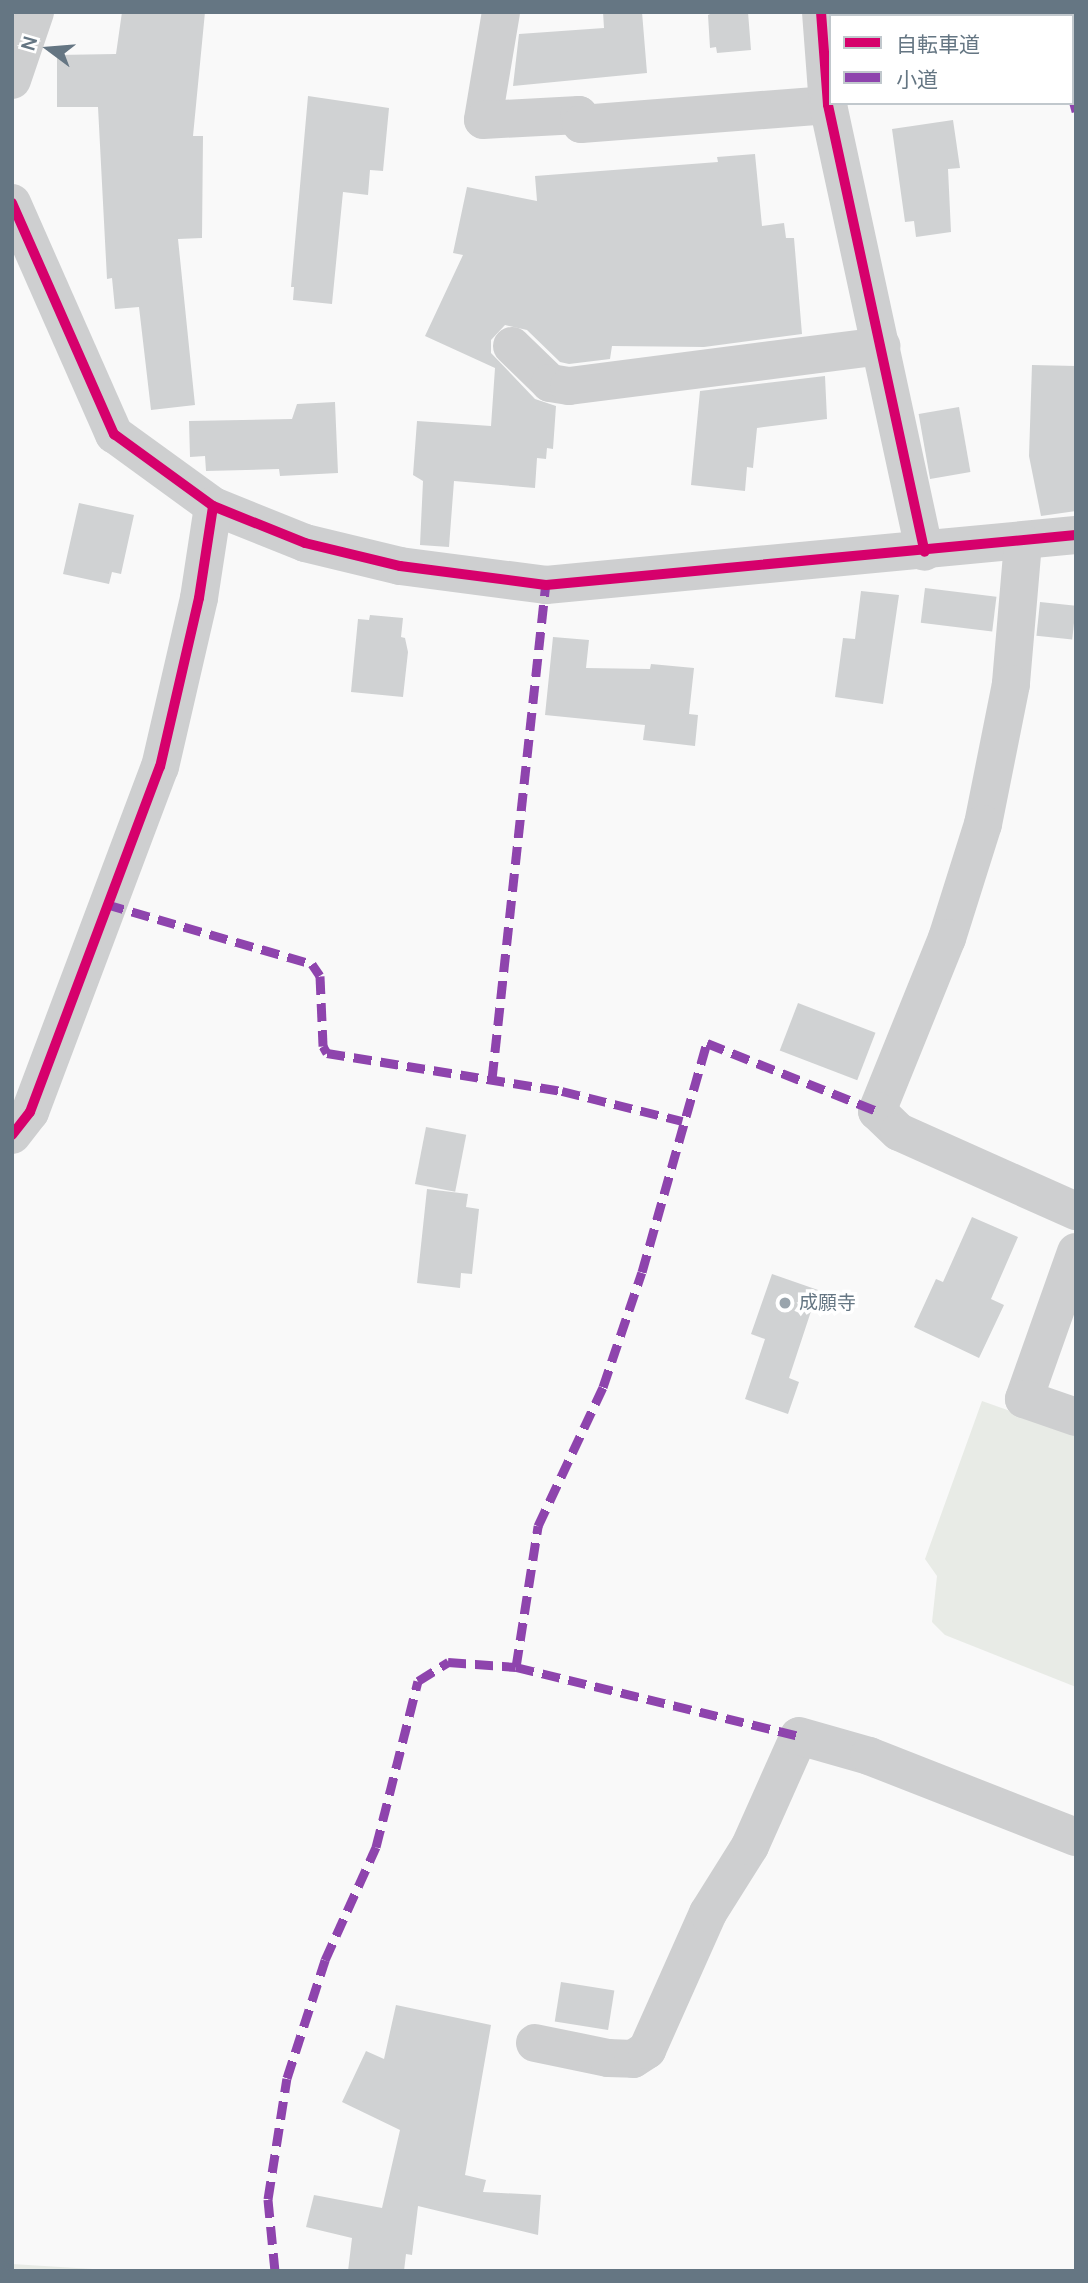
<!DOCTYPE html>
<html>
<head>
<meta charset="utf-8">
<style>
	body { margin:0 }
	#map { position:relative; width:1088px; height:2283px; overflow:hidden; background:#f9f9f9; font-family:Manrope,"Noto Sans JP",sans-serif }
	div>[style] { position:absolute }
	.green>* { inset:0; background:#e8ebe6 }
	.building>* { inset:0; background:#d0d2d3; transform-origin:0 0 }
	.minor>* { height:38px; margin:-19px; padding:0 19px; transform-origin:19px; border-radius:19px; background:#cecfd0 }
	.quiet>* { height:9px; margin-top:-4.5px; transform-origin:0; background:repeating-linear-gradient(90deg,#8e44ad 0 18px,transparent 0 27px) }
	.cycleway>* { height:10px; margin:-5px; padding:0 5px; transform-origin:5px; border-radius:5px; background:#d6006c }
	.dots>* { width:19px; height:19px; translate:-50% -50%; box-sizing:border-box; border:4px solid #fff; border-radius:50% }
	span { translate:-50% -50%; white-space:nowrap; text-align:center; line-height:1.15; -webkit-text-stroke:7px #fff; paint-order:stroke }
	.poi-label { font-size:19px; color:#657683 }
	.left { translate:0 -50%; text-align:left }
	.frame { position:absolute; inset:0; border:14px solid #657683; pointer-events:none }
	.legend { position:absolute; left:829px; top:14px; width:245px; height:91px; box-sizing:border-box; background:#fff; border:2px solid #c1c8cd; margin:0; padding:9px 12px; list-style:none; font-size:21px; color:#657683 }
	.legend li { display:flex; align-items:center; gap:14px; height:35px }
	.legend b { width:35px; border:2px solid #c1c8cd }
	.north { position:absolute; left:14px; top:14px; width:70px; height:70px; -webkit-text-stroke:5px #fff; paint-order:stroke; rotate:286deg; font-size:19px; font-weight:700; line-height:28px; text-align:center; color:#657683 }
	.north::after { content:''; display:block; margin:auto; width:24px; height:32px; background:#657683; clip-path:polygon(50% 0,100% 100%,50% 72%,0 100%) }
</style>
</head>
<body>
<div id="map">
	<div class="green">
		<div style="clip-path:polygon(982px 1401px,1076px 1434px,1076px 1687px,945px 1635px,932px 1622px,937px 1576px,925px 1559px)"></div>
		<div style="clip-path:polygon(12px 2264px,125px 2271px,12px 2271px)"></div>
	</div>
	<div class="building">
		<div style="clip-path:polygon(122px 12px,205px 12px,193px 136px,203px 136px,202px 238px,178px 239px,195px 405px,151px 410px,139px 307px,115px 309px,112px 278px,107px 279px,98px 107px,57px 107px,57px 55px,116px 54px)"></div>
		<div style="clip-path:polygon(603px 12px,642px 12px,647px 73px,513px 86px,519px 34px,604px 28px)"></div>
		<div style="clip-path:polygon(714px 12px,748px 12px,751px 50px,717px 53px,716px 47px,710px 48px,708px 15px)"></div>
		<div style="clip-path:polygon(308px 96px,389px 108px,383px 171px,370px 170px,368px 195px,343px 192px,332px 304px,293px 300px,294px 287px,291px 287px)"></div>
		<div style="clip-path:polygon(953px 120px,960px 168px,948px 169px,951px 232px,916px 237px,914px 221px,905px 222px,892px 129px)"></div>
		<div style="clip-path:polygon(755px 154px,762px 226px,784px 223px,786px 238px,794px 238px,802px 334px,704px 347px,612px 346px,610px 359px,569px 364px,560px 362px,527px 330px,505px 325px,491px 340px,491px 353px,535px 399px,556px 406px,553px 449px,547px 448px,546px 459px,537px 458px,535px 488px,454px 481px,449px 547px,420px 545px,423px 481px,413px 475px,417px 421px,491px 426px,495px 368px,425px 336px,463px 255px,453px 253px,467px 187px,537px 201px,535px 176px,718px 162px,717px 157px)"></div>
		<div style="clip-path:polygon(1032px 365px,1076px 366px,1076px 511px,1041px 516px,1029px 456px)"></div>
		<div style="clip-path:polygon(825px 376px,827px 419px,757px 428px,753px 468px,747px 467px,745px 491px,691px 485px,700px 391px)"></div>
		<div style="clip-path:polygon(335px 402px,338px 473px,280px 476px,279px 469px,206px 471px,205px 456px,190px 457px,189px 421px,292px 419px,297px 404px)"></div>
		<div style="left:959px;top:407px;width:66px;height:41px;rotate:80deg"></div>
		<div style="clip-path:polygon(79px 503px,134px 515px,121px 574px,112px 572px,109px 584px,63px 574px)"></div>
		<div style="left:925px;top:588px;width:72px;height:35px;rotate:7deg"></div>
		<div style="clip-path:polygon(861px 591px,899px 595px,883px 704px,835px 697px,843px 638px,855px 639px)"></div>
		<div style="left:1040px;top:602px;width:36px;height:34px;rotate:6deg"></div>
		<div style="clip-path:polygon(370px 615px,403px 618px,401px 637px,405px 638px,408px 652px,403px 697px,351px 692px,358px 619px,369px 620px)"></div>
		<div style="clip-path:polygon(553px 637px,589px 640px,586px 668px,650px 669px,651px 664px,694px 668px,689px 714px,698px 715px,695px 746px,643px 740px,645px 725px,545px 715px)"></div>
		<div style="left:798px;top:1003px;width:83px;height:51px;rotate:21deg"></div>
		<div style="left:426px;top:1127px;width:41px;height:58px;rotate:11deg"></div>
		<div style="clip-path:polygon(427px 1189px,468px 1194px,466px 1207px,479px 1209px,472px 1274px,461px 1273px,460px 1288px,417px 1283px)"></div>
		<div style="clip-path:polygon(972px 1217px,1018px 1237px,991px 1299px,1004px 1305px,979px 1358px,914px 1327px,936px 1279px,943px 1282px)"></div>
		<div style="clip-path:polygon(772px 1274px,818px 1290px,789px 1378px,799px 1382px,788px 1414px,745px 1399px,765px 1339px,751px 1334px)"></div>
		<div style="left:561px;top:1982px;width:54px;height:40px;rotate:9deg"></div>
		<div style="clip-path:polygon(396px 2005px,491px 2025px,465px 2175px,486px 2180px,483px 2192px,541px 2195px,538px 2235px,418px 2206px,412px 2255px,406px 2254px,404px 2271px,348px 2271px,352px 2238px,306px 2227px,314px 2195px,382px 2208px,400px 2130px,342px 2102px,366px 2051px,384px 2059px)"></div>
	</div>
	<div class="minor">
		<div style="left:501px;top:12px;width:109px;rotate:99.5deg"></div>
		<div style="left:483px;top:120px;width:96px;rotate:-3deg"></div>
		<div style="left:579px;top:115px;width:9px;rotate:77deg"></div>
		<div style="left:581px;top:124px;width:248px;rotate:-4.4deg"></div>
		<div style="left:821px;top:12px;width:93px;rotate:85.7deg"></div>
		<div style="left:828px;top:105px;width:457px;rotate:77.8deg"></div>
		<div style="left:12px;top:80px;width:72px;rotate:-71.3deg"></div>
		<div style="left:12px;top:203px;width:253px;rotate:66.2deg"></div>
		<div style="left:114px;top:434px;width:122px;rotate:36deg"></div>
		<div style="left:213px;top:506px;width:99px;rotate:21.9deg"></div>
		<div style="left:305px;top:543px;width:98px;rotate:13.6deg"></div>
		<div style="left:400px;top:566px;width:147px;rotate:7.4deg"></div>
		<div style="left:546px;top:585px;width:532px;rotate:-5.39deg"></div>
		<div style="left:512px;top:346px;width:53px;rotate:44.2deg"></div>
		<div style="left:550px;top:383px;width:19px;rotate:9deg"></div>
		<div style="left:569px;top:386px;width:315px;rotate:-7.3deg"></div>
		<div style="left:1023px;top:543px;width:142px;rotate:94.9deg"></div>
		<div style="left:1011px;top:684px;width:143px;rotate:101.3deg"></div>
		<div style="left:983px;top:824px;width:120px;rotate:107.5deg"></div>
		<div style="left:947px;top:938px;width:187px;rotate:112deg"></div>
		<div style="left:877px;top:1111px;width:30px;rotate:44deg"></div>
		<div style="left:899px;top:1132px;width:194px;rotate:24.1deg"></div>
		<div style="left:12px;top:1135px;width:29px;rotate:-52deg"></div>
		<div style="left:30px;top:1112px;width:369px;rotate:-69.4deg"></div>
		<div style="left:160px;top:767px;width:173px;rotate:-77deg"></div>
		<div style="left:199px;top:598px;width:93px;rotate:-81.3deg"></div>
		<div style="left:1076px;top:1252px;width:156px;rotate:109.5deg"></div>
		<div style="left:1024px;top:1399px;width:55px;rotate:19.1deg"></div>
		<div style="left:535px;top:2043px;width:75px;rotate:11.6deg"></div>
		<div style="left:608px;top:2058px;width:25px;rotate:2deg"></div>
		<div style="left:633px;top:2059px;width:17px;rotate:-33deg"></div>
		<div style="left:647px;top:2050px;width:150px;rotate:-66deg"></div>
		<div style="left:708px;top:1913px;width:79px;rotate:-57.9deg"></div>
		<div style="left:750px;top:1846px;width:120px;rotate:-66deg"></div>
		<div style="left:799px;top:1736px;width:73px;rotate:15.9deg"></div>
		<div style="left:869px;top:1756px;width:222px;rotate:21.4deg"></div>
	</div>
	<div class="quiet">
		<div style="left:1064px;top:12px;width:4px;rotate:90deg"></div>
		<div style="left:1072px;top:96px;width:16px;rotate:75deg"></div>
		<div style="left:106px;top:904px;width:215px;rotate:16.2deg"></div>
		<div style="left:312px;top:964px;width:14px;rotate:56deg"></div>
		<div style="left:320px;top:976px;width:70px;rotate:87.5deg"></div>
		<div style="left:323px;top:1046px;width:8px;rotate:60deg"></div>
		<div style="left:327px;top:1053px;width:238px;rotate:9.2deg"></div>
		<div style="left:562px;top:1091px;width:124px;rotate:14deg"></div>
		<div style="left:492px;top:1079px;width:497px;rotate:-83.8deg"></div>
		<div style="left:516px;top:1667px;width:143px;rotate:-81.1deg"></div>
		<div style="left:538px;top:1526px;width:153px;rotate:-64.9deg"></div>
		<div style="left:603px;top:1387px;width:121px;rotate:-71.3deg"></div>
		<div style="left:642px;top:1272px;width:238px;rotate:-74.2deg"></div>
		<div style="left:707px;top:1043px;width:183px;rotate:21.8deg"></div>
		<div style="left:275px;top:2271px;width:72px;rotate:-95.6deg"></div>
		<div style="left:268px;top:2199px;width:122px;rotate:-81.1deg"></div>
		<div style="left:287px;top:2078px;width:124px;rotate:-72.1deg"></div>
		<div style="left:325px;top:1960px;width:124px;rotate:-65.7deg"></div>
		<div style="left:376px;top:1847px;width:171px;rotate:-75.8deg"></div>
		<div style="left:418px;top:1681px;width:36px;rotate:-32deg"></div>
		<div style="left:448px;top:1662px;width:68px;rotate:4.2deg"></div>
		<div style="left:516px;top:1667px;width:291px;rotate:13.7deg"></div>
	</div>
	<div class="cycleway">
		<div style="left:821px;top:12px;width:93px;rotate:85.7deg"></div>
		<div style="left:828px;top:105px;width:457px;rotate:77.8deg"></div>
		<div style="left:12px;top:203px;width:253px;rotate:66.2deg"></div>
		<div style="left:114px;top:434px;width:122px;rotate:36deg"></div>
		<div style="left:213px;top:506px;width:99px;rotate:21.9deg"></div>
		<div style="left:305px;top:543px;width:98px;rotate:13.6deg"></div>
		<div style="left:400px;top:566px;width:147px;rotate:7.4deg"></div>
		<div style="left:546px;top:585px;width:532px;rotate:-5.39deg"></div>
		<div style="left:12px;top:1135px;width:29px;rotate:-52deg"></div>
		<div style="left:30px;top:1112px;width:369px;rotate:-69.4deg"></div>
		<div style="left:160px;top:767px;width:173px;rotate:-77deg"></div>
		<div style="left:199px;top:598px;width:93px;rotate:-81.3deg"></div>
	</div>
	<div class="dots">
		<div style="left:785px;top:1303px;background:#99a4ac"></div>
	</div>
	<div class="poi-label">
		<span class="left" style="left:799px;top:1303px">成願寺</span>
	</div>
	<div class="frame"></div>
	<ul class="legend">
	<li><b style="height:9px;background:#d6006c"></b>自転車道</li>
	<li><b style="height:9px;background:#8e44ad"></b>小道</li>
	</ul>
	<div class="north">N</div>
</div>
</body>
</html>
